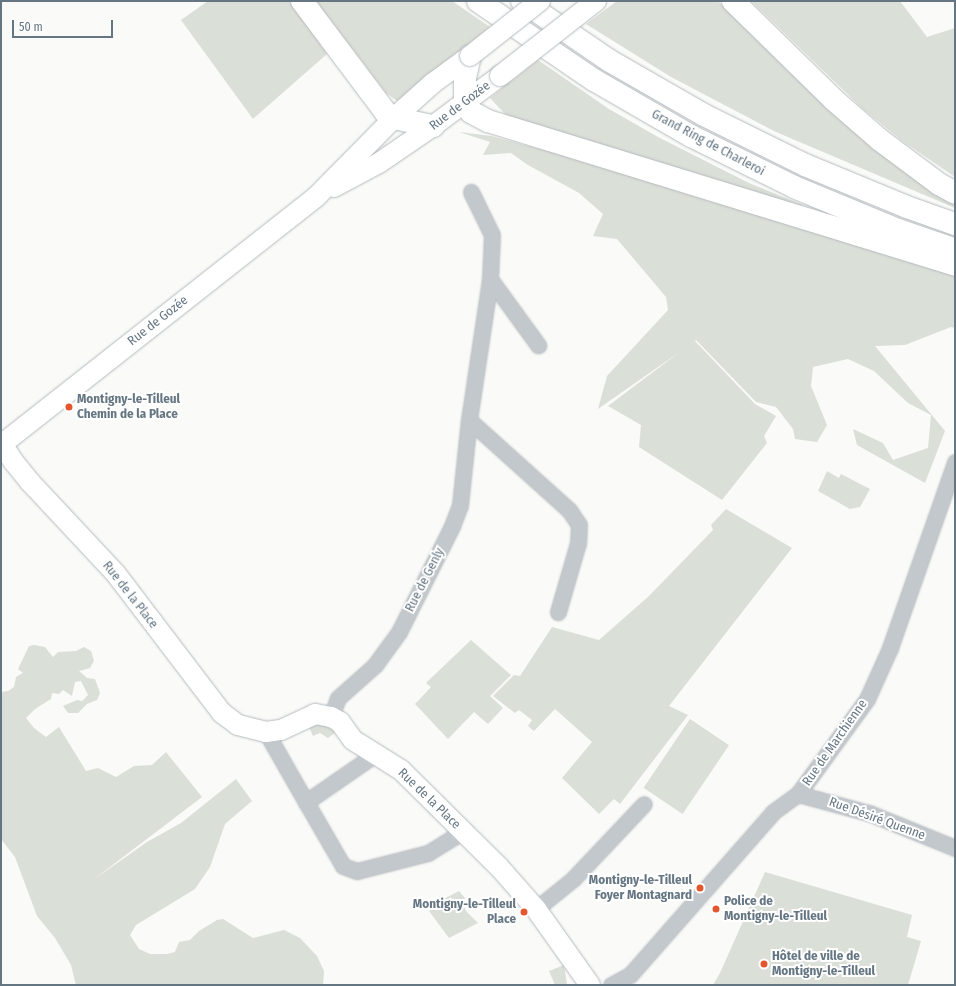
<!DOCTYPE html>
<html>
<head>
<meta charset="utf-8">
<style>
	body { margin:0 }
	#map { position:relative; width:956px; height:986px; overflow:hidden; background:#fafaf8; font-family:"Fira Sans Condensed",sans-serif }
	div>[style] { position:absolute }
	.green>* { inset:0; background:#dadfd7; transform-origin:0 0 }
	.roads { filter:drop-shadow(0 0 1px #b5babe) drop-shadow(0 0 1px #b5babe) }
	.minor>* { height:15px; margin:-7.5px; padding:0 7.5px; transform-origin:7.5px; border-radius:7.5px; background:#c3c8cc }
	.major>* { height:20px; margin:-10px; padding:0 10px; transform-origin:10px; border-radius:10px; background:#fff }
	.highway>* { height:22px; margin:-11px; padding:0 11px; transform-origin:11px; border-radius:11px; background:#fff }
	.bridges { filter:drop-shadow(0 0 1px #b5babe) drop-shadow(0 0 1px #b5babe) }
	.major-bridge>* { height:20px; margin:-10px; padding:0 10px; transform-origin:10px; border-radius:10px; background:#fff }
	.dots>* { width:11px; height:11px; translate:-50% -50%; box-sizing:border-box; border:2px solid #fff; border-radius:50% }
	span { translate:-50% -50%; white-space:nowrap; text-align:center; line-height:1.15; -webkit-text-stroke:4px #fff; paint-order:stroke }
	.street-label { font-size:13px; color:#657683 }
	.poi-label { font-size:13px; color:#657683; font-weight:700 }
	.left { translate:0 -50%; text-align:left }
	.right { translate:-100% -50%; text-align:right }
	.frame { position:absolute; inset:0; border:2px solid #657683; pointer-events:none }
	.scale { position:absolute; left:12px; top:20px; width:101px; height:18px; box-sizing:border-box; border:2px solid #657683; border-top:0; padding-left:5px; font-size:12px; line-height:14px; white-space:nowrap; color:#657683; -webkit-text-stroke:3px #fff; paint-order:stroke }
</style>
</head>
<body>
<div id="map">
	<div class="green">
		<div style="clip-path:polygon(208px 1px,290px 1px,327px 54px,253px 119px,181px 20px)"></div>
		<div style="clip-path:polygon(316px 1px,452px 1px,490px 27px,397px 101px,386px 93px)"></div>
		<div style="clip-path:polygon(617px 1px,718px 1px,781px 63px,955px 200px,955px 208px,776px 132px,671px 77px,586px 24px)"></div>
		<div style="clip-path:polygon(751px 1px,900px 1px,927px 37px,955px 28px,955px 177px,901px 140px,862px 108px)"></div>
		<div style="clip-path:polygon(538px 60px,609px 109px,658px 137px,749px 183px,803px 205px,798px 207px,506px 115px,490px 98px)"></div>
		<div style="clip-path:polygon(459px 132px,491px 136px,555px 153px,955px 276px,955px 328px,951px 327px,905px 345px,875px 346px,945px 431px,925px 483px,857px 445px,853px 429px,883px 443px,893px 460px,928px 448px,931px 415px,908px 403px,874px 371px,848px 359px,813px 367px,811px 386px,827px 425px,817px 442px,795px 439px,793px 429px,776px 407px,756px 402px,696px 340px,682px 351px,695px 341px,755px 404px,776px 416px,764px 436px,767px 443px,722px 500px,639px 447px,641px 425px,608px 406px,681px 351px,598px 409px,607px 376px,668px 310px,666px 297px,617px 239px,593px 236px,603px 214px,579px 193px,528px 165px,511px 153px,483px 155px,490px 142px)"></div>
		<div style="clip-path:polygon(827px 471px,839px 478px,841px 474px,870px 489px,860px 507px,850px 509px,818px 491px)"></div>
		<div style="clip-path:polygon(726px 509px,792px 548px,669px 706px,688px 715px,620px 804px,614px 799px,599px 814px,562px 778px,592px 742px,555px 709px,534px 731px,528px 726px,532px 720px,519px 710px,515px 713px,493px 696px,514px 675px,520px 676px,552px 627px,599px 640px,649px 596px,713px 530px,711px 525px)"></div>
		<div style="clip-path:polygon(471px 640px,511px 675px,490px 696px,503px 708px,488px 724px,474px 712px,448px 739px,415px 704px,431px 687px,426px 683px)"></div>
		<div style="clip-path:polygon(34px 645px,45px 647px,53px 657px,58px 652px,76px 651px,84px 647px,91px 651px,94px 661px,90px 668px,79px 671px,87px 678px,95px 679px,100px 693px,97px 700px,87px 704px,78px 713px,68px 713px,63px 706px,77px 700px,82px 701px,88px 695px,81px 681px,75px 682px,72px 696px,63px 690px,59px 694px,52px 693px,51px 699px,35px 709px,26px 718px,34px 728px,46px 737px,59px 727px,86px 771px,98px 768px,116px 777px,134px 766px,152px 765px,166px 752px,202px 797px,93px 880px,147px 842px,181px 823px,236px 779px,252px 801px,225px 824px,210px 867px,195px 889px,136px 925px,130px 935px,139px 949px,150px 954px,167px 954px,175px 952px,179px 942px,190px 940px,199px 931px,217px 920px,223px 919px,253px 938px,284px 930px,300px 938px,317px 956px,324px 971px,323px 985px,76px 985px,71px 965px,55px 938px,37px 916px,15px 857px,1px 839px,1px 692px,8px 691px,14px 687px,16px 677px,23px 673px,18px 669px,29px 646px)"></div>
		<div style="left:690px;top:719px;width:47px;height:83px;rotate:34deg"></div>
		<div style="clip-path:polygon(315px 724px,331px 727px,336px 732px,328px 738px,320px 733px,313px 736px,309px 727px)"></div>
		<div style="clip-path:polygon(765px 872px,912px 915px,907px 937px,921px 941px,908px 985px,713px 985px,720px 973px)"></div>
		<div style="clip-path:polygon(459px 891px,465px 898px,463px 905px,466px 911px,478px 923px,449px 938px,429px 911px,440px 905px,438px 902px)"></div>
		<div style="clip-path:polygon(564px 965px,567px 985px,555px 985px,549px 971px)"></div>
	</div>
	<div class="roads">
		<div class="minor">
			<div style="left:490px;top:279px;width:82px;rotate:54deg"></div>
			<div style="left:469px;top:420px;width:135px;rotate:42deg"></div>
			<div style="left:569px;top:510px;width:18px;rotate:56deg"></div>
			<div style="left:579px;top:525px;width:18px;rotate:93deg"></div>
			<div style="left:578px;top:543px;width:72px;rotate:106.2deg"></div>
			<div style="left:331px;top:717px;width:20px;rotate:-70deg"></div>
			<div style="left:338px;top:698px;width:50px;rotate:-41.7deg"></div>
			<div style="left:375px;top:665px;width:41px;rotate:-54deg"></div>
			<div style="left:399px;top:632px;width:119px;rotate:-63.4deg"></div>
			<div style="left:452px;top:526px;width:22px;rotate:-69deg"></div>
			<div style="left:460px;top:505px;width:85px;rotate:-84deg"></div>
			<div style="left:469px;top:420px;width:143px;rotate:-81.5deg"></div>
			<div style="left:490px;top:279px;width:44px;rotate:-87.4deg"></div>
			<div style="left:492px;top:235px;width:48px;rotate:-116deg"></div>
			<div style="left:266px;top:732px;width:81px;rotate:60.3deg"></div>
			<div style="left:374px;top:755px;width:83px;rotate:145.3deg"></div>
			<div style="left:306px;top:802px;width:74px;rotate:60deg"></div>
			<div style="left:343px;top:866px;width:15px;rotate:20deg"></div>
			<div style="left:357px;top:871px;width:73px;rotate:-14.2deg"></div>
			<div style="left:428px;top:853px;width:40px;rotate:-32deg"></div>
			<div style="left:798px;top:794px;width:73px;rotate:15deg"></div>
			<div style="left:869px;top:813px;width:93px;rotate:22.1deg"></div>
			<div style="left:536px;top:909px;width:48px;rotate:-39deg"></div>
			<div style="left:573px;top:879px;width:103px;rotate:-46.6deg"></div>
			<div style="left:611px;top:985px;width:21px;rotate:-28deg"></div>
			<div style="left:630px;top:975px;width:217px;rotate:-48.7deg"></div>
			<div style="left:773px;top:812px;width:31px;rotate:-36deg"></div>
			<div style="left:798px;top:794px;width:117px;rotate:-54deg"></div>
			<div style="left:867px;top:699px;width:56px;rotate:-65.7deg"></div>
			<div style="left:890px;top:648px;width:197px;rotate:-70.7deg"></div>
		</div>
		<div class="major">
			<div style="left:334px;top:187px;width:51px;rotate:-28.1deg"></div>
			<div style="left:379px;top:163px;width:65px;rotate:-34.4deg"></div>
			<div style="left:433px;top:126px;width:84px;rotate:-36.7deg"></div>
			<div style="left:2px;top:444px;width:20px;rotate:57deg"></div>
			<div style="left:13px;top:461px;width:27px;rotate:51deg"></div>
			<div style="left:30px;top:482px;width:126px;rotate:46.9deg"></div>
			<div style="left:116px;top:574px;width:175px;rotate:52.7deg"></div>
			<div style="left:222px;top:713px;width:20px;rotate:37deg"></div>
			<div style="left:238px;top:725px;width:29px;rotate:14deg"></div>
			<div style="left:266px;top:732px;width:15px;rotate:-8deg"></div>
			<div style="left:281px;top:730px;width:38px;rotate:-25deg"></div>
			<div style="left:315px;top:714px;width:16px;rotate:11deg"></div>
			<div style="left:331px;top:717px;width:10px;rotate:29deg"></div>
			<div style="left:340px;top:722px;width:22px;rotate:54deg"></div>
			<div style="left:353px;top:740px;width:57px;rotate:32deg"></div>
			<div style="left:401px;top:770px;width:138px;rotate:44.7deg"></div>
			<div style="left:499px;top:867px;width:56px;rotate:48.6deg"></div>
			<div style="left:536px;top:909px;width:93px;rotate:54.6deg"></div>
			<div style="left:1px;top:445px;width:400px;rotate:-38.2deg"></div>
			<div style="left:315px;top:198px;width:112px;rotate:-45.4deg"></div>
			<div style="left:394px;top:118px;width:52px;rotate:-41.9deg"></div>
			<div style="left:433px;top:83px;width:46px;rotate:-36.1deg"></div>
		</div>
		<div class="highway">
			<div style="left:302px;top:1px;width:140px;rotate:53.1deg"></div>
			<div style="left:386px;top:113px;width:9px;rotate:32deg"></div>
			<div style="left:394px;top:118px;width:40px;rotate:12deg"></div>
			<div style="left:478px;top:1px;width:140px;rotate:34.3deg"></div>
			<div style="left:594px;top:80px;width:112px;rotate:30deg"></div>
			<div style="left:691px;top:136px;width:115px;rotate:26.3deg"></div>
			<div style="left:794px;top:187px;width:113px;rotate:22.5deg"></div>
			<div style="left:898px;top:230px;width:53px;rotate:18.8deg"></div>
			<div style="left:522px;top:1px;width:107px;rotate:34.3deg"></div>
			<div style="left:610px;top:61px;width:108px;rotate:29.9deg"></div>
			<div style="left:704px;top:115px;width:113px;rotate:26.3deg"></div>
			<div style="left:805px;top:165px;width:110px;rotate:22.4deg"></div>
			<div style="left:907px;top:207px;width:51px;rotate:19.5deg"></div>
			<div style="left:733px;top:1px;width:141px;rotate:44.4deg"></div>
			<div style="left:834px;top:100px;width:61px;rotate:41deg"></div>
			<div style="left:880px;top:140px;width:74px;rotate:36.7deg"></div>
			<div style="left:939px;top:184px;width:18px;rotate:29deg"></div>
			<div style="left:470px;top:56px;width:22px;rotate:103deg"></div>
			<div style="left:465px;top:77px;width:27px;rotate:90deg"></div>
			<div style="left:465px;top:104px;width:10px;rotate:53deg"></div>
			<div style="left:471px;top:112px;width:19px;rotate:28deg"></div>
			<div style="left:488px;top:121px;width:489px;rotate:17.1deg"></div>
		</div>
	</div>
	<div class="bridges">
		<div class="major-bridge">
			<div style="left:470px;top:56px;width:89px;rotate:-38.2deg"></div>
			<div style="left:500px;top:76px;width:122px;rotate:-38deg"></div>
		</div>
	</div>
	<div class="dots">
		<div style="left:69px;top:407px;background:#e4572e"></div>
		<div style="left:700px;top:888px;background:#e4572e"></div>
		<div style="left:716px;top:909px;background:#e4572e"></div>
		<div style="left:524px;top:912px;background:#e4572e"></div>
		<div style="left:764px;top:964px;background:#e4572e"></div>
	</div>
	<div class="street-label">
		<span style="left:460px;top:106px;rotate:-37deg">Rue de Gozée</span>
		<span style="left:708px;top:143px;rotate:28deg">Grand Ring de Charleroi</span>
		<span style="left:158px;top:321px;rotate:-38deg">Rue de Gozée</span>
		<span style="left:425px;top:580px;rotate:-63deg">Rue de Genly</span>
		<span style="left:130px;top:595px;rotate:52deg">Rue de la Place</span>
		<span style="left:835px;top:743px;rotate:-55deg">Rue de Marchienne</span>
		<span style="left:429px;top:799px;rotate:44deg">Rue de la Place</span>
		<span style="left:877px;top:819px;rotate:20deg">Rue Désiré Quenne</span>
	</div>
	<div class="poi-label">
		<span class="left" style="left:77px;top:407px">Montigny-le-Tilleul<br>Chemin de la Place</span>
		<span class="right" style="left:692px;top:888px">Montigny-le-Tilleul<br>Foyer Montagnard</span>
		<span class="left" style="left:724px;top:909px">Police de<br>Montigny-le-Tilleul</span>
		<span class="right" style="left:516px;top:912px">Montigny-le-Tilleul<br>Place</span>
		<span class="left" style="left:772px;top:964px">Hôtel de ville de<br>Montigny-le-Tilleul</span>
	</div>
	<div class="frame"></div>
	<div class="scale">50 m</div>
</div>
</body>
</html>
